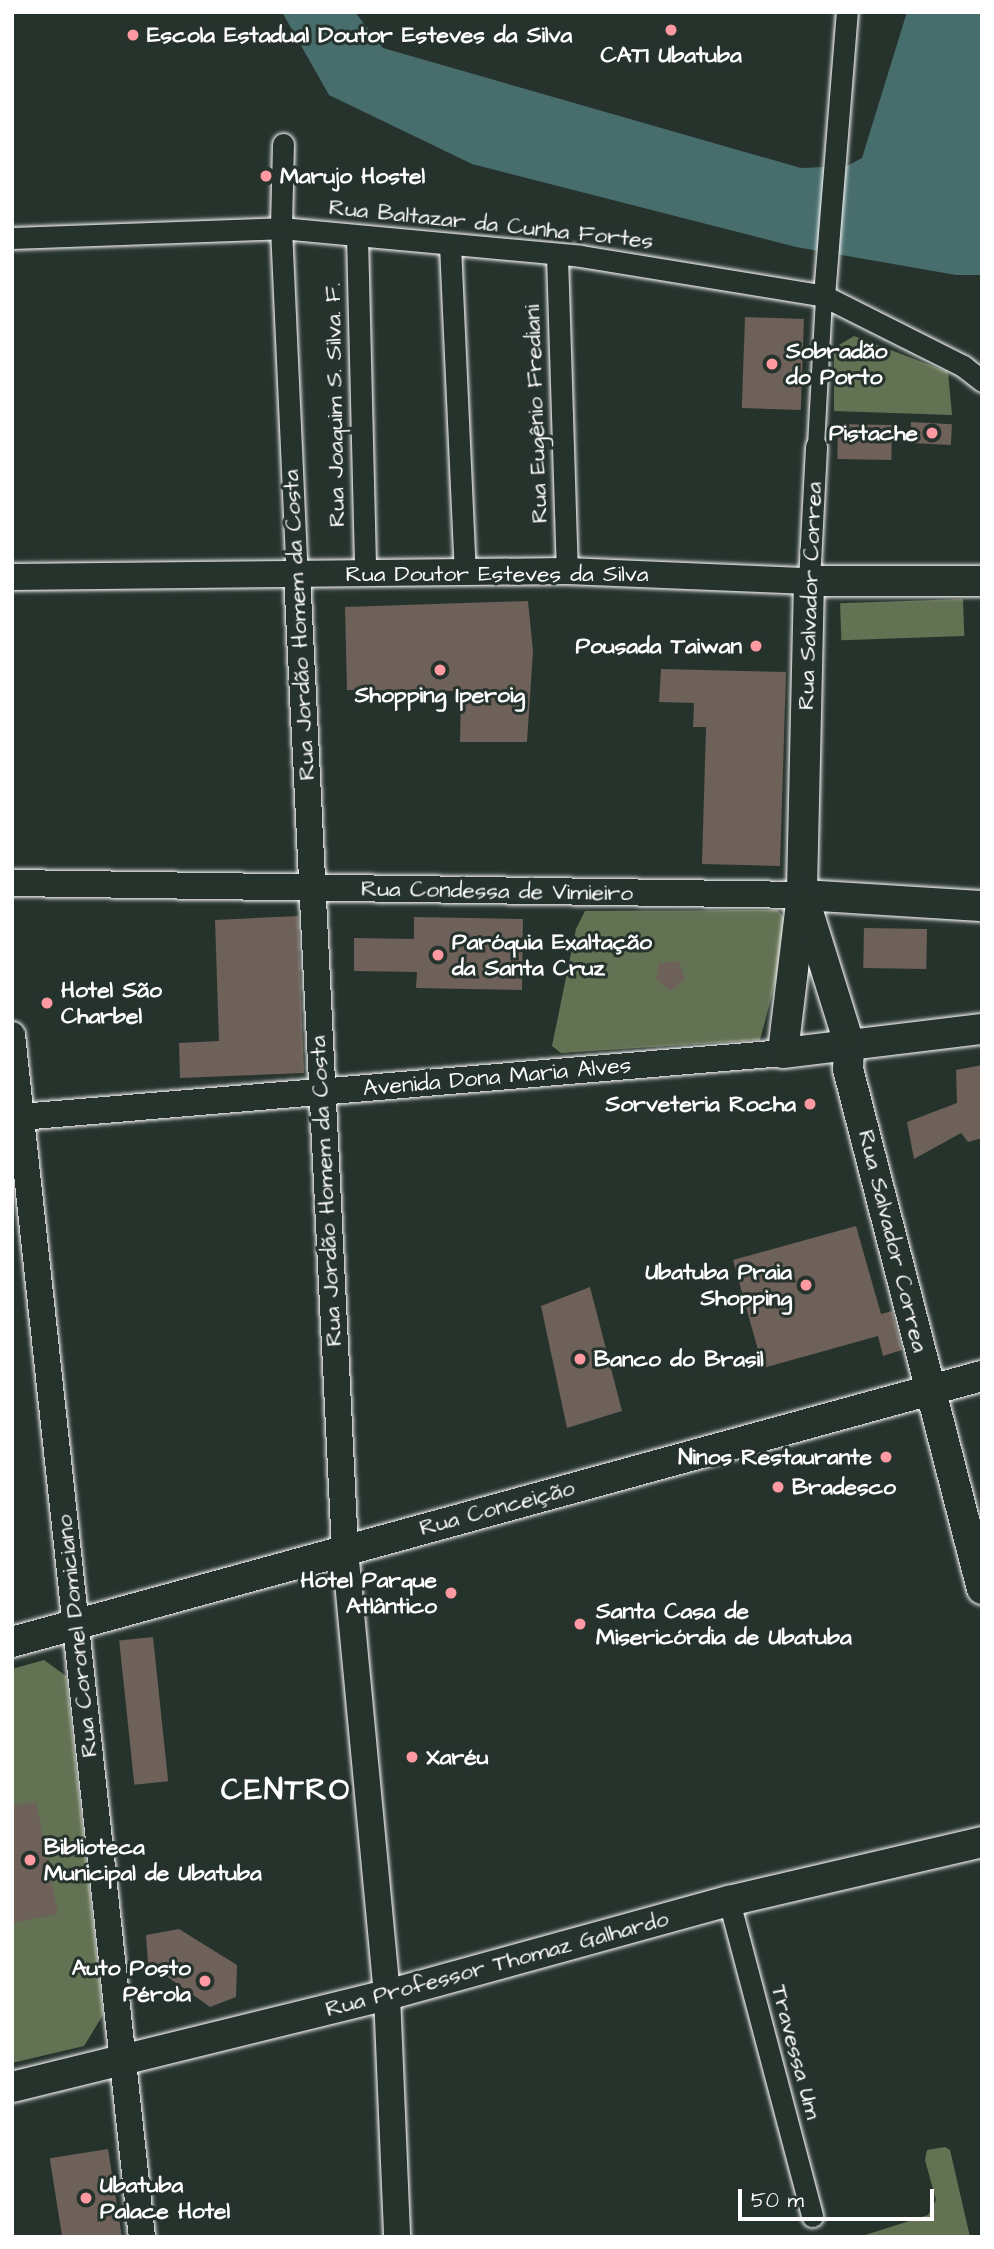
<!DOCTYPE html>
<html>
<head>
<meta charset="utf-8">
<style>
	body { margin:0 }
	#map { position:relative; width:994px; height:2249px; overflow:hidden; background:#26332d; font-family:"Architects Daughter",sans-serif }
	div>[style] { position:absolute }
	.green>* { inset:0; background:#637253; transform-origin:0 0 }
	.water>* { inset:0; background:#486d6d }
	.building>* { inset:0; background:#6d6159; transform-origin:0 0 }
	.roads { filter:drop-shadow(0 0 2px #fff) drop-shadow(0 0 2px #fff) }
	.pedestrian>* { height:16px; margin:-8px; padding:0 8px; transform-origin:8px; border-radius:8px; background:#26332d }
	.minor>* { height:21px; margin:-10.5px; padding:0 10.5px; transform-origin:10.5px; border-radius:10.5px; background:#26332d }
	.tertiary>* { height:26px; margin:-13px; padding:0 13px; transform-origin:13px; border-radius:13px; background:#26332d }
	.secondary>* { height:30px; margin:-15px; padding:0 15px; transform-origin:15px; border-radius:15px; background:#26332d }
	.dots>* { width:19px; height:19px; translate:-50% -50%; box-sizing:border-box; border:4px solid #26332d; border-radius:50% }
	span { translate:-50% -50%; white-space:nowrap; text-align:center; line-height:1.15; -webkit-text-stroke:6px #26332d; paint-order:stroke }
	.poi-label { font-size:23px; color:#fff; font-weight:700 }
	.left { translate:0 -50%; text-align:left }
	.right { translate:-100% -50%; text-align:right }
	.street-label { font-size:23px; color:#fff }
	.district-label { font-size:30px; color:#fff; font-weight:700; letter-spacing:2px }
	.frame { position:absolute; inset:0; border:14px solid #fff; pointer-events:none }
	.scale { position:absolute; left:738px; top:2189px; width:196px; height:32px; box-sizing:border-box; border:4px solid #fff; border-top:0; padding-left:9px; font-size:21px; line-height:24px; white-space:nowrap; color:#fff; -webkit-text-stroke:5px #26332d; paint-order:stroke }
</style>
</head>
<body>
<div id="map">
	<div class="green">
		<div style="clip-path:polygon(854px 336px,948px 372px,952px 415px,834px 411px,834px 348px)"></div>
		<div style="left:963px;top:599px;width:37px;height:123px;rotate:88deg"></div>
		<div style="clip-path:polygon(778px 910px,790px 926px,760px 1040px,561px 1053px,552px 1046px,576px 929px,585px 911px)"></div>
		<div style="clip-path:polygon(44px 1660px,66px 1676px,103px 2015px,84px 2046px,12px 2063px,12px 1669px)"></div>
		<div style="clip-path:polygon(945px 2147px,950px 2150px,970px 2237px,859px 2237px,928px 2215px,936px 2200px,925px 2160px,927px 2150px)"></div>
	</div>
	<div class="water">
		<div style="clip-path:polygon(282px 12px,355px 12px,383px 48px,801px 168px,847px 166px,862px 158px,907px 12px,982px 12px,982px 275px,956px 275px,796px 247px,472px 164px,329px 95px)"></div>
	</div>
	<div class="building">
		<div style="left:745px;top:317px;width:59px;height:91px;rotate:2deg"></div>
		<div style="left:911px;top:422px;width:41px;height:21px;rotate:3deg"></div>
		<div style="left:838px;top:424px;width:54px;height:35px;rotate:1deg"></div>
		<div style="clip-path:polygon(528px 601px,533px 651px,527px 742px,460px 742px,461px 691px,347px 690px,345px 607px)"></div>
		<div style="clip-path:polygon(661px 669px,786px 672px,780px 866px,702px 864px,706px 727px,693px 727px,694px 703px,659px 702px)"></div>
		<div style="clip-path:polygon(298px 916px,304px 1073px,180px 1078px,179px 1043px,219px 1041px,215px 920px)"></div>
		<div style="clip-path:polygon(414px 917px,523px 919px,522px 990px,416px 988px,417px 972px,354px 971px,354px 938px,414px 939px)"></div>
		<div style="left:864px;top:928px;width:63px;height:40px;rotate:1deg"></div>
		<div style="clip-path:polygon(679px 961px,685px 979px,671px 991px,656px 980px,659px 963px)"></div>
		<div style="clip-path:polygon(982px 1065px,982px 1138px,968px 1142px,961px 1133px,914px 1159px,907px 1122px,957px 1103px,956px 1070px)"></div>
		<div style="clip-path:polygon(856px 1226px,881px 1314px,892px 1311px,902px 1350px,883px 1356px,878px 1336px,763px 1368px,733px 1260px)"></div>
		<div style="clip-path:polygon(590px 1287px,622px 1411px,567px 1428px,541px 1306px)"></div>
		<div style="left:153px;top:1637px;width:145px;height:34px;rotate:84deg"></div>
		<div style="clip-path:polygon(36px 1802px,58px 1914px,12px 1923px,12px 1806px)"></div>
		<div style="clip-path:polygon(179px 1929px,237px 1965px,236px 1997px,210px 2007px,148px 1963px,146px 1935px)"></div>
		<div style="left:108px;top:2149px;width:89px;height:59px;rotate:81deg"></div>
	</div>
	<div class="roads">
		<div class="pedestrian">
			<div style="left:816px;top:446px;width:150px;rotate:-86.9deg"></div>
		</div>
		<div class="minor">
			<div style="left:283px;top:144px;width:84px;rotate:91.4deg"></div>
			<div style="left:281px;top:228px;width:346px;rotate:87.4deg"></div>
			<div style="left:357px;top:236px;width:337px;rotate:88.6deg"></div>
			<div style="left:12px;top:238px;width:269px;rotate:-2.1deg"></div>
			<div style="left:281px;top:228px;width:301px;rotate:5.3deg"></div>
			<div style="left:581px;top:256px;width:246px;rotate:9.3deg"></div>
			<div style="left:824px;top:296px;width:156px;rotate:26.7deg"></div>
			<div style="left:963px;top:366px;width:24px;rotate:38deg"></div>
			<div style="left:450px;top:245px;width:327px;rotate:87.4deg"></div>
			<div style="left:557px;top:256px;width:315px;rotate:88.2deg"></div>
			<div style="left:824px;top:296px;width:285px;rotate:-85.4deg"></div>
			<div style="left:809px;top:581px;width:135px;rotate:-87deg"></div>
			<div style="left:729px;top:1901px;width:326px;rotate:75.2deg"></div>
		</div>
		<div class="tertiary">
			<div style="left:297px;top:574px;width:977px;rotate:87.18deg"></div>
			<div style="left:345px;top:1550px;width:447px;rotate:84.6deg"></div>
			<div style="left:387px;top:1995px;width:242px;rotate:87.6deg"></div>
			<div style="left:12px;top:577px;width:555px;rotate:-0.62deg"></div>
			<div style="left:567px;top:571px;width:242px;rotate:2.4deg"></div>
			<div style="left:12px;top:883px;width:790px;rotate:0.87deg"></div>
			<div style="left:12px;top:1035px;width:1209px;rotate:83.83deg"></div>
			<div style="left:21px;top:1117px;width:765px;rotate:-4.8deg"></div>
		</div>
		<div class="secondary">
			<div style="left:982px;top:581px;width:173px;rotate:180deg"></div>
			<div style="left:809px;top:581px;width:314px;rotate:91.3deg"></div>
			<div style="left:802px;top:895px;width:159px;rotate:96.9deg"></div>
			<div style="left:783px;top:1053px;width:200px;rotate:-6.9deg"></div>
			<div style="left:802px;top:895px;width:180px;rotate:3.5deg"></div>
			<div style="left:805px;top:902px;width:148px;rotate:72.7deg"></div>
			<div style="left:849px;top:1043px;width:26px;rotate:92deg"></div>
			<div style="left:848px;top:1069px;width:537px;rotate:75.55deg"></div>
			<div style="left:12px;top:1642px;width:1006px;rotate:-15.34deg"></div>
			<div style="left:12px;top:2087px;width:386px;rotate:-13.8deg"></div>
			<div style="left:387px;top:1995px;width:355px;rotate:-15.4deg"></div>
			<div style="left:729px;top:1901px;width:260px;rotate:-13.1deg"></div>
		</div>
	</div>
	<div class="dots">
		<div style="left:671px;top:30px;background:#ff9aa2"></div>
		<div style="left:133px;top:35px;background:#ff9aa2"></div>
		<div style="left:266px;top:176px;background:#ff9aa2"></div>
		<div style="left:772px;top:364px;background:#ff9aa2"></div>
		<div style="left:932px;top:433px;background:#ff9aa2"></div>
		<div style="left:756px;top:646px;background:#ff9aa2"></div>
		<div style="left:440px;top:670px;background:#ff9aa2"></div>
		<div style="left:438px;top:955px;background:#ff9aa2"></div>
		<div style="left:47px;top:1003px;background:#ff9aa2"></div>
		<div style="left:810px;top:1104px;background:#ff9aa2"></div>
		<div style="left:806px;top:1285px;background:#ff9aa2"></div>
		<div style="left:580px;top:1359px;background:#ff9aa2"></div>
		<div style="left:886px;top:1457px;background:#ff9aa2"></div>
		<div style="left:778px;top:1487px;background:#ff9aa2"></div>
		<div style="left:451px;top:1593px;background:#ff9aa2"></div>
		<div style="left:580px;top:1624px;background:#ff9aa2"></div>
		<div style="left:412px;top:1757px;background:#ff9aa2"></div>
		<div style="left:30px;top:1860px;background:#ff9aa2"></div>
		<div style="left:205px;top:1981px;background:#ff9aa2"></div>
		<div style="left:86px;top:2198px;background:#ff9aa2"></div>
	</div>
	<div class="poi-label">
		<span class="left" style="left:147px;top:35px">Escola Estadual Doutor Esteves da Silva</span>
		<span style="left:671px;top:55px">CATI Ubatuba</span>
		<span class="left" style="left:280px;top:176px">Marujo Hostel</span>
		<span class="left" style="left:786px;top:364px">Sobradão<br>do Porto</span>
		<span class="right" style="left:918px;top:433px">Pistache</span>
		<span class="right" style="left:742px;top:646px">Pousada Taiwan</span>
		<span style="left:440px;top:695px">Shopping Iperoig</span>
		<span class="left" style="left:452px;top:955px">Paróquia Exaltação<br>da Santa Cruz</span>
		<span class="left" style="left:61px;top:1003px">Hotel São<br>Charbel</span>
		<span class="right" style="left:796px;top:1104px">Sorveteria Rocha</span>
		<span class="right" style="left:792px;top:1285px">Ubatuba Praia<br>Shopping</span>
		<span class="left" style="left:594px;top:1359px">Banco do Brasil</span>
		<span class="right" style="left:872px;top:1457px">Ninos Restaurante</span>
		<span class="left" style="left:792px;top:1487px">Bradesco</span>
		<span class="right" style="left:437px;top:1593px">Hotel Parque<br>Atlântico</span>
		<span class="left" style="left:596px;top:1624px">Santa Casa de<br>Misericórdia de Ubatuba</span>
		<span class="left" style="left:426px;top:1757px">Xaréu</span>
		<span class="left" style="left:44px;top:1860px">Biblioteca<br>Municipal de Ubatuba</span>
		<span class="right" style="left:191px;top:1981px">Auto Posto<br>Pérola</span>
		<span class="left" style="left:100px;top:2198px">Ubatuba<br>Palace Hotel</span>
	</div>
	<div class="street-label">
		<span style="left:491px;top:224px;rotate:6deg">Rua Baltazar da Cunha Fortes</span>
		<span style="left:335px;top:405px;rotate:-91deg">Rua Joaquim S. Silva. F.</span>
		<span style="left:536px;top:414px;rotate:-92deg">Rua Eugênio Frediani</span>
		<span style="left:497px;top:574px">Rua Doutor Esteves da Silva</span>
		<span style="left:810px;top:596px;rotate:-88deg">Rua Salvador Correa</span>
		<span style="left:299px;top:625px;rotate:-93deg">Rua Jordão Homem da Costa</span>
		<span style="left:497px;top:891px;rotate:1deg">Rua Condessa de Vimieiro</span>
		<span style="left:497px;top:1077px;rotate:-5deg">Avenida Dona Maria Alves</span>
		<span style="left:326px;top:1191px;rotate:-93deg">Rua Jordão Homem da Costa</span>
		<span style="left:893px;top:1241px;rotate:76deg">Rua Salvador Correa</span>
		<span style="left:497px;top:1508px;rotate:-15deg">Rua Conceição</span>
		<span style="left:77px;top:1636px;rotate:-96deg">Rua Coronel Domiciano</span>
		<span style="left:497px;top:1964px;rotate:-15deg">Rua Professor Thomaz Galhardo</span>
		<span style="left:796px;top:2052px;rotate:75deg">Travessa Um</span>
	</div>
	<div class="district-label">
		<span style="left:286px;top:1790px">CENTRO</span>
	</div>
	<div class="frame"></div>
	<div class="scale">50 m</div>
</div>
</body>
</html>
